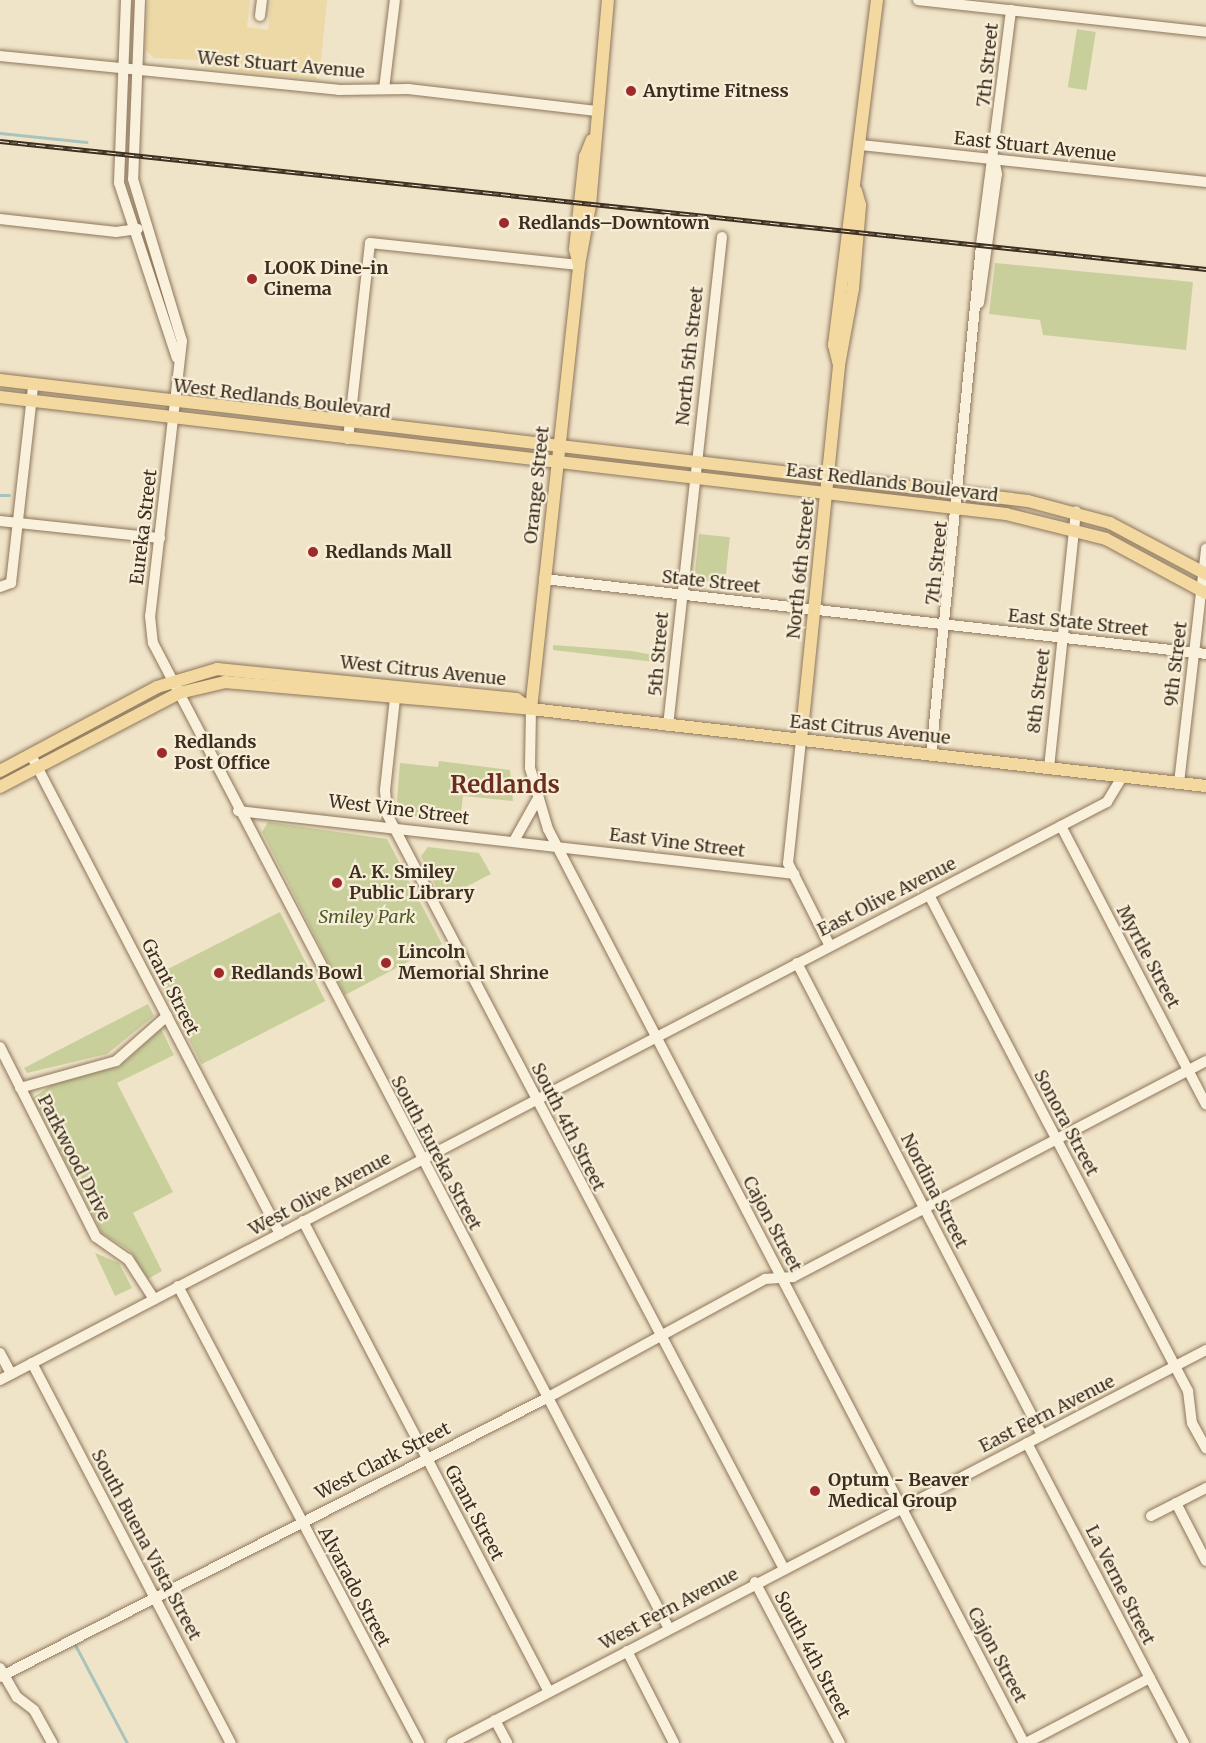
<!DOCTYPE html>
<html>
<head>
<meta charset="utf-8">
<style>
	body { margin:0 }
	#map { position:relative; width:1206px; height:1743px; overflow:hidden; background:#f0e4c8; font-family:Merriweather,serif }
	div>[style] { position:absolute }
	.green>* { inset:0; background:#c9cf9b; transform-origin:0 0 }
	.sand>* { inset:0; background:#ecd9a5 }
	.stream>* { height:3px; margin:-1.5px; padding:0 1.5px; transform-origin:1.5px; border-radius:1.5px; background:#a9c4bc }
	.roads { filter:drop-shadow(0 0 2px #8d765c) drop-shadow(0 0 2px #8d765c) }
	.minor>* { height:10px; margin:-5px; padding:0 5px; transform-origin:5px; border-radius:5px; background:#faf1dc }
	.major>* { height:12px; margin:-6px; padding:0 6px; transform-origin:6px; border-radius:6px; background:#f3d9a0 }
	.rail>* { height:5px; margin-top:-2.5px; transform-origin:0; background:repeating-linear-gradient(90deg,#f7eed8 0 9px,#3d2e20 0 18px); box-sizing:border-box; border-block:2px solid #3d2e20 }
	.dots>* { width:16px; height:16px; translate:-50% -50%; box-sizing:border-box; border:3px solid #f7eed8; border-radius:50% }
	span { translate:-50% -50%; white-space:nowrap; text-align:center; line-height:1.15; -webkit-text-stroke:4.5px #f7eed8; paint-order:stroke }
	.street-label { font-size:18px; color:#3d2e20 }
	.poi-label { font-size:18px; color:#3d2e20; font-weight:700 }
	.left { translate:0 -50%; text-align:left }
	.park-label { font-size:18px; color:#4d5a26; font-style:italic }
	.district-label { font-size:24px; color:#6b2e1e; font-weight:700 }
</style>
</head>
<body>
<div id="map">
	<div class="green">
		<div style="left:1077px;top:29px;width:19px;height:59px;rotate:9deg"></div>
		<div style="clip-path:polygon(995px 263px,1193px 282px,1186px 350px,1043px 335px,1040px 320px,989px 314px)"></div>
		<div style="left:699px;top:534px;width:31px;height:46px;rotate:6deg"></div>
		<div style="clip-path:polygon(553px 645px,632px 651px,664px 657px,663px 663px,553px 650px)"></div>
		<div style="clip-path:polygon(439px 761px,510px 770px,513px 801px,463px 796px,460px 821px,401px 815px,397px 800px,400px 763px,438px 767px)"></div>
		<div style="clip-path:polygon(268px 822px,387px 839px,442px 944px,345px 995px,262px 832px)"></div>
		<div style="clip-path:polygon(428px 847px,479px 853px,491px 874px,442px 899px,421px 856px)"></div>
		<div style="left:280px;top:912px;width:100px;height:139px;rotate:63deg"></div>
		<div style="clip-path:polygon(148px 1004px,154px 1016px,107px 1054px,27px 1073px,24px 1068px)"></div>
		<div style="clip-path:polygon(161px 1029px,174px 1055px,117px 1083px,173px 1192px,133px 1213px,162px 1271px,148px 1279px,130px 1251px,102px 1233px,33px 1098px,51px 1085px,120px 1066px)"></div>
		<div style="clip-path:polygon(95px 1253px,119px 1263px,132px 1288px,115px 1296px)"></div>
	</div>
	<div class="sand">
		<div style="clip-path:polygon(148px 0,250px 0,247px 27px,268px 30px,271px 0,327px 0,319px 80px,206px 68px,199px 60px,154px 58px,145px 50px)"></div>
	</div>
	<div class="stream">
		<div style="left:0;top:133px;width:87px;rotate:5.9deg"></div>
		<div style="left:0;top:495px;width:9px"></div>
		<div style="left:73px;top:1641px;width:115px;rotate:62.1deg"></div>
	</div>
	<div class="roads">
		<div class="minor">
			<div style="left:126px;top:0;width:183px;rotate:92.2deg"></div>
			<div style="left:119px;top:183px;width:184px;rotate:71.7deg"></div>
			<div style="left:140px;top:0;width:179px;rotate:92.2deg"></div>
			<div style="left:133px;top:179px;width:169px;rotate:73.2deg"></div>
			<div style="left:182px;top:341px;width:277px;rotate:96.6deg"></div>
			<div style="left:150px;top:616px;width:27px;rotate:84deg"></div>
			<div style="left:153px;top:643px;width:1111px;rotate:62.37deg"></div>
			<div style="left:918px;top:0;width:290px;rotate:6.3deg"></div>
			<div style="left:260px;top:16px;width:16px;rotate:-83deg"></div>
			<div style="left:0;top:56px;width:340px;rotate:5.7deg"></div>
			<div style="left:338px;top:90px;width:71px;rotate:-0.8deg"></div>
			<div style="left:409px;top:89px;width:188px;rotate:6.7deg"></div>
			<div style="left:384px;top:89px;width:90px;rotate:-83deg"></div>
			<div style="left:861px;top:145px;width:347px;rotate:6.1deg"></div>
			<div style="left:0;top:219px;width:117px;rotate:6.4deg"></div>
			<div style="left:116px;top:232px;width:22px;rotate:-8deg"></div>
			<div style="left:979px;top:303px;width:130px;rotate:-82.1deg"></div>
			<div style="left:997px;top:174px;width:15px;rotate:-101deg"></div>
			<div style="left:348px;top:439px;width:197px;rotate:-83.6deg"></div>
			<div style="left:370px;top:243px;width:210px;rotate:6deg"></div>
			<div style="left:0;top:521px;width:161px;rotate:6.1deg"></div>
			<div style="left:544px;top:579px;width:666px;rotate:6.46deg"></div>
			<div style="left:0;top:587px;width:12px;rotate:-20deg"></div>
			<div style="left:11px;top:583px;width:198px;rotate:-83.6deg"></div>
			<div style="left:396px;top:689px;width:102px;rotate:96.2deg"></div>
			<div style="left:385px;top:790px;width:24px;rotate:85deg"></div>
			<div style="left:387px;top:814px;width:851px;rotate:62.26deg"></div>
			<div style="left:531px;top:709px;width:59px;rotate:91deg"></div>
			<div style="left:530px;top:768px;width:64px;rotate:73.6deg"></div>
			<div style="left:548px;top:829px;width:1031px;rotate:62.49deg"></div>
			<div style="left:668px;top:726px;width:492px;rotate:-83.7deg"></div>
			<div style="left:801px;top:740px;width:124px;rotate:96deg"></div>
			<div style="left:788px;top:863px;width:91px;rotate:63.2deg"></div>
			<div style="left:31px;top:755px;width:540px;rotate:62.53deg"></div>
			<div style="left:931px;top:755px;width:512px;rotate:-84.4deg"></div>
			<div style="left:981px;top:245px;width:237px;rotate:-82.7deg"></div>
			<div style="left:1049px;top:768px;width:258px;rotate:-84deg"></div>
			<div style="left:1179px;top:783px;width:236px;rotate:-83.4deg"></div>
			<div style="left:238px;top:811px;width:560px;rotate:6.46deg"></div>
			<div style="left:1061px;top:826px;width:314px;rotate:62.5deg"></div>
			<div style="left:514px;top:841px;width:47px;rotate:-60.7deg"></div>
			<div style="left:929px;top:895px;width:560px;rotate:62.43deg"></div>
			<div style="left:1188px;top:1391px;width:32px;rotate:83deg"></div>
			<div style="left:1192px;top:1423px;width:29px;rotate:61deg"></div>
			<div style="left:797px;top:963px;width:532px;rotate:62.57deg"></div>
			<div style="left:0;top:1047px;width:213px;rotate:63.2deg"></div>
			<div style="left:96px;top:1237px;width:39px;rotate:35deg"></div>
			<div style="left:128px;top:1259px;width:48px;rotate:57deg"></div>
			<div style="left:20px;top:1088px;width:100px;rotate:-15.7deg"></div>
			<div style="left:116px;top:1061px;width:68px;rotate:-41.4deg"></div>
			<div style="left:303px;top:1221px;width:531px;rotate:62.42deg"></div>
			<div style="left:178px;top:1286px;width:517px;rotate:62.19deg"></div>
			<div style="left:0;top:1353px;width:24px;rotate:62deg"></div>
			<div style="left:32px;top:1363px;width:429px;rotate:62.4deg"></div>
			<div style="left:0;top:1380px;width:1249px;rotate:-27.57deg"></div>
			<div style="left:1107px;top:802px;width:29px;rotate:-59deg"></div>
			<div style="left:1027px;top:1443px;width:339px;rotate:62.4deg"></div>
			<div style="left:1176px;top:1503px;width:65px;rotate:62.7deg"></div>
			<div style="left:1151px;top:1516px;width:62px;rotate:-27deg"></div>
			<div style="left:755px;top:1582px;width:182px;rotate:62.2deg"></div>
			<div style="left:627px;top:1651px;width:103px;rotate:62.9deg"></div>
			<div style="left:0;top:1668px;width:34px;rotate:60deg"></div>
			<div style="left:17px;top:1697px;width:21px;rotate:37deg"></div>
			<div style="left:34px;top:1710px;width:38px;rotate:61deg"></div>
			<div style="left:0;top:1677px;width:612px;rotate:-27.03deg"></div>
			<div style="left:545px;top:1399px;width:251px;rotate:-28.6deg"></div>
			<div style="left:765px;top:1279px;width:28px;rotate:-4deg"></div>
			<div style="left:793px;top:1277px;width:466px;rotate:-27.6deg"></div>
			<div style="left:495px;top:1720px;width:26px;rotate:62deg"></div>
			<div style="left:452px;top:1743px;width:850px;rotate:-27.53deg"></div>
			<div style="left:1026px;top:1743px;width:140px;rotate:-27.7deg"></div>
		</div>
		<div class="major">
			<div style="left:579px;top:265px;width:16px;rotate:-104deg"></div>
			<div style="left:575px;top:249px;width:93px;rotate:-83.8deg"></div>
			<div style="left:585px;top:157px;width:18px;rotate:-68deg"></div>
			<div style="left:839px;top:365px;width:21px;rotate:-104deg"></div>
			<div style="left:834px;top:345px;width:348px;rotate:-82.9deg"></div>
			<div style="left:0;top:380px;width:1035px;rotate:6.71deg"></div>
			<div style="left:1028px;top:501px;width:85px;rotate:15deg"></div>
			<div style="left:1110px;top:523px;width:109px;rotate:28deg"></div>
			<div style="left:0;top:397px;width:1013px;rotate:6.63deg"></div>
			<div style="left:1006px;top:514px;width:103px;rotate:14deg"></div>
			<div style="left:1106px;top:539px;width:114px;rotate:28.4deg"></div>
			<div style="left:531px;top:709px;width:447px;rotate:-83.8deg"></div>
			<div style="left:579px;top:265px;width:61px;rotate:-79.6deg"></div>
			<div style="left:590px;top:205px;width:206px;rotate:-85deg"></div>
			<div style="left:801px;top:740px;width:377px;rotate:-84.2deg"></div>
			<div style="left:839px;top:365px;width:77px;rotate:-79.6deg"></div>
			<div style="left:853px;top:289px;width:84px;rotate:-85.2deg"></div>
			<div style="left:860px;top:205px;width:15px;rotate:-106deg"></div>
			<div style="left:0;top:771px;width:178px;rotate:-28.1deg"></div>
			<div style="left:157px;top:687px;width:63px;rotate:-16.7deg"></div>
			<div style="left:217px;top:669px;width:301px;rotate:5.7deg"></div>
			<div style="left:516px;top:699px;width:18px;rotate:34deg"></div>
			<div style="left:0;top:787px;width:202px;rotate:-27.7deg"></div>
			<div style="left:179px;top:693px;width:47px;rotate:-13.4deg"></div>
			<div style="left:225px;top:682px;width:307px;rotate:5deg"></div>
			<div style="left:531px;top:709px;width:679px;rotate:6.51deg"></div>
		</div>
	</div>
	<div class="rail">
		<div style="left:0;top:141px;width:1213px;rotate:6.06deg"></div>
	</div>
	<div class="dots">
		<div style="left:631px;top:91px;background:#9e2a2b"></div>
		<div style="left:504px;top:223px;background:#9e2a2b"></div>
		<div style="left:252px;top:279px;background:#9e2a2b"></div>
		<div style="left:313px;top:552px;background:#9e2a2b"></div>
		<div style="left:162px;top:753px;background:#9e2a2b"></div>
		<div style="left:337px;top:883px;background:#9e2a2b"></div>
		<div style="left:386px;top:963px;background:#9e2a2b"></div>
		<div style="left:219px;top:973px;background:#9e2a2b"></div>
		<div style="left:815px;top:1491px;background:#9e2a2b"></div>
	</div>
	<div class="street-label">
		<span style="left:281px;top:65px;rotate:5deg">West Stuart Avenue</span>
		<span style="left:988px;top:65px;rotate:-84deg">7th Street</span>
		<span style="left:1035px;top:147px;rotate:6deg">East Stuart Avenue</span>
		<span style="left:690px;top:356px;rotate:-84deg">North 5th Street</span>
		<span style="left:282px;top:399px;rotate:7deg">West Redlands Boulevard</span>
		<span style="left:892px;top:483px;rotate:7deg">East Redlands Boulevard</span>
		<span style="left:537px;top:485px;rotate:-84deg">Orange Street</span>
		<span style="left:144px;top:527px;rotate:-83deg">Eureka Street</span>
		<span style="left:937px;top:563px;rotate:-84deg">7th Street</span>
		<span style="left:801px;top:569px;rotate:-84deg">North 6th Street</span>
		<span style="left:711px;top:582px;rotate:6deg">State Street</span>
		<span style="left:1078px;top:623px;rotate:6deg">East State Street</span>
		<span style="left:659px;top:654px;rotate:-85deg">5th Street</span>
		<span style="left:1176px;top:664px;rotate:-83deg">9th Street</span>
		<span style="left:423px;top:671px;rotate:6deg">West Citrus Avenue</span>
		<span style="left:1039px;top:691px;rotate:-83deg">8th Street</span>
		<span style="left:870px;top:730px;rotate:6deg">East Citrus Avenue</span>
		<span style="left:399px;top:810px;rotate:7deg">West Vine Street</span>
		<span style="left:677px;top:843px;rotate:7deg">East Vine Street</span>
		<span style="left:887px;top:897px;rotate:-27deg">East Olive Avenue</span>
		<span style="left:1148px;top:957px;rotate:62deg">Myrtle Street</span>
		<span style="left:170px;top:987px;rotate:63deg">Grant Street</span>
		<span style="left:1066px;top:1123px;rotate:62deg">Sonora Street</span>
		<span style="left:568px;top:1127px;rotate:63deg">South 4th Street</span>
		<span style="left:436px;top:1153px;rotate:62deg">South Eureka Street</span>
		<span style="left:74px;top:1158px;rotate:63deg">Parkwood Drive</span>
		<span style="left:934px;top:1191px;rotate:63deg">Nordina Street</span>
		<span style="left:320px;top:1194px;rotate:-28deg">West Olive Avenue</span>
		<span style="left:772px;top:1224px;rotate:62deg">Cajon Street</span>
		<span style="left:1047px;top:1414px;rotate:-27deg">East Fern Avenue</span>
		<span style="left:383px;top:1461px;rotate:-27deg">West Clark Street</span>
		<span style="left:474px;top:1513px;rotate:62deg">Grant Street</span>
		<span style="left:146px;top:1545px;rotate:62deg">South Buena Vista Street</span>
		<span style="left:1120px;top:1585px;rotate:63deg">La Verne Street</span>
		<span style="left:354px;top:1587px;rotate:62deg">Alvarado Street</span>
		<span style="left:669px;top:1609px;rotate:-28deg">West Fern Avenue</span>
		<span style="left:812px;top:1655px;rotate:62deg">South 4th Street</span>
		<span style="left:997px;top:1655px;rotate:62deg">Cajon Street</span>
	</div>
	<div class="poi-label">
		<span class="left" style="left:643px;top:91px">Anytime Fitness</span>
		<span class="left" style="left:518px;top:223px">Redlands–Downtown</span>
		<span class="left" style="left:264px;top:279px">LOOK Dine-in<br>Cinema</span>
		<span class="left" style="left:325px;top:552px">Redlands Mall</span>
		<span class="left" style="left:174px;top:753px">Redlands<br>Post Office</span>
		<span class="left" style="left:349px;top:883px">A. K. Smiley<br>Public Library</span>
		<span class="left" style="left:398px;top:963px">Lincoln<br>Memorial Shrine</span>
		<span class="left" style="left:231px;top:973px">Redlands Bowl</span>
		<span class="left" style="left:828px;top:1491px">Optum - Beaver<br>Medical Group</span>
	</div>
	<div class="park-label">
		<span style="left:367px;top:917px">Smiley Park</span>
	</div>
	<div class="district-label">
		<span style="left:505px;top:785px">Redlands</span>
	</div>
</div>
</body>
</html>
